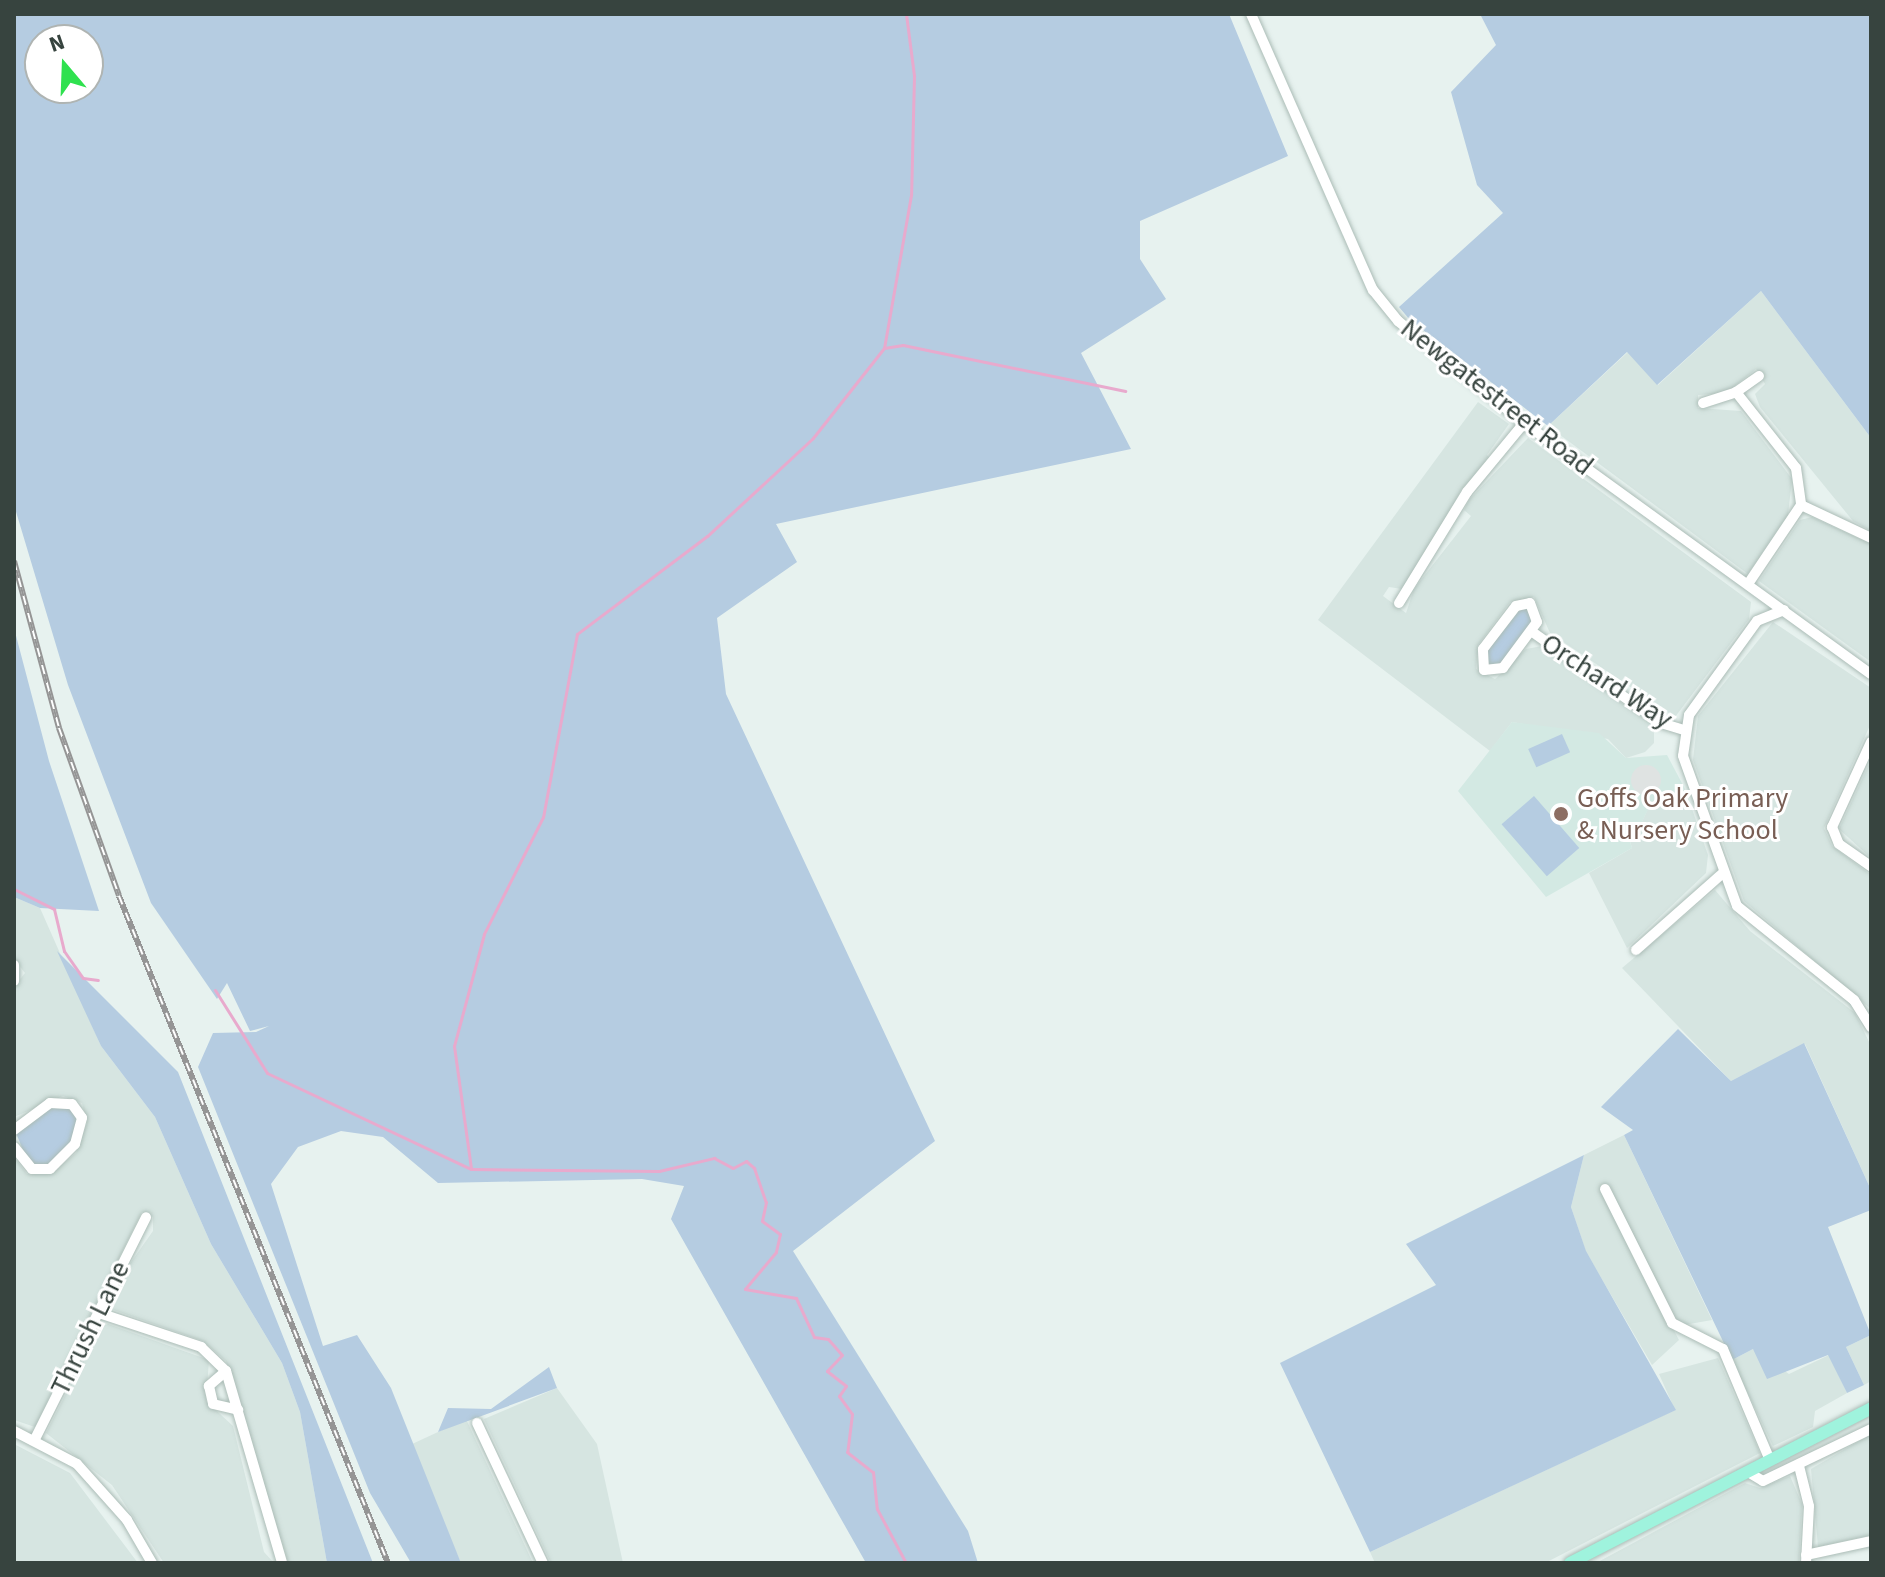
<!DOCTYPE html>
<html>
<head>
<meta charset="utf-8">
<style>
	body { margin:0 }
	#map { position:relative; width:1885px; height:1577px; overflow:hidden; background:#e7f2ef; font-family:"Source Sans 3",sans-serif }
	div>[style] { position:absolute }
	.residential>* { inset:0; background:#d6e5e1 }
	.education>* { inset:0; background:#d3e9e3 }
	.green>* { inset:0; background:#b5cce1; transform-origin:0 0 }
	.parking>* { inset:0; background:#dfe3e2 }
	.round { border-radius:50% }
	.stream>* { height:3px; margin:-1.5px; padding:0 1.5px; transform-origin:1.5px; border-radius:1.5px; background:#e8aacd }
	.roads { filter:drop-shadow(0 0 2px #abbcb6) drop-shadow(0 0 2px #abbcb6) }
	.minor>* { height:10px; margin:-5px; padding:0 5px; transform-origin:5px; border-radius:5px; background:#fff }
	.major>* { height:12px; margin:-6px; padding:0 6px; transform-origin:6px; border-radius:6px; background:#9ff3dd }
	.rail>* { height:6px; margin-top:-3px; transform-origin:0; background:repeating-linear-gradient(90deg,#fff 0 9px,#959595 0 18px); box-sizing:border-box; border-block:2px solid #959595 }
	.dots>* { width:22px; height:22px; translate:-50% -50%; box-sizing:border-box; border:4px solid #fff; border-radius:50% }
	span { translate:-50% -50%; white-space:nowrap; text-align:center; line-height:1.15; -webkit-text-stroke:6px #fff; paint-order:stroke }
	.street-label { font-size:28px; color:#37443f }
	.education-label { font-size:28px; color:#785e54 }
	.left { translate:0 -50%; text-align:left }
	.frame { position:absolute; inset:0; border:16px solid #37443f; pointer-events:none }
	.north { position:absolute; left:24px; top:24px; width:80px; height:80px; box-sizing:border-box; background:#fff; border:2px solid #afb4b2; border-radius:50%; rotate:341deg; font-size:22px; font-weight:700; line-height:32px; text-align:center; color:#37443f }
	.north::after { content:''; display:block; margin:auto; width:28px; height:36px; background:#2fe14f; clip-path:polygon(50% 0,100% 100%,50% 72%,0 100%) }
</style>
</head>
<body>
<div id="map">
	<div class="residential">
		<div style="clip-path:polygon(1761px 291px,1871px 438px,1871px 531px,1853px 521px,1760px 407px,1755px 394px,1765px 384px,1756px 369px,1726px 393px,1698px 395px,1698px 408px,1741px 411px,1792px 479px,1788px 515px,1748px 574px,1548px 426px,1628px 352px,1658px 385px)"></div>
		<div style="clip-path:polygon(1478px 402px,1509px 424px,1487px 455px,1491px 459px,1461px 490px,1427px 557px,1402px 589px,1389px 587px,1383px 596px,1406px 613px,1414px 589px,1471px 516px,1464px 510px,1469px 500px,1528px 438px,1751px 602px,1749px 619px,1675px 717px,1550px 633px,1534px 597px,1510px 602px,1478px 645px,1476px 669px,1495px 679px,1526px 649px,1542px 646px,1654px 726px,1654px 743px,1645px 752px,1626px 758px,1608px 739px,1512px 722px,1490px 751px,1318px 620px)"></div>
		<div style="clip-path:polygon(1812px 517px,1871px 544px,1871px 662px,1759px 581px,1800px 520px)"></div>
		<div style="clip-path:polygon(1773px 622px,1871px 688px,1871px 723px,1824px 828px,1832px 846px,1871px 875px,1871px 1009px,1744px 901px,1693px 760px,1698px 716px)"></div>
		<div style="clip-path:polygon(1871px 760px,1871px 858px,1839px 829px)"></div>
		<div style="clip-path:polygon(1685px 789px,1708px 855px,1706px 873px,1627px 948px,1589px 873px,1632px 848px,1627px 831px,1639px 828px,1652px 800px)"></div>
		<div style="clip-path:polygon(1715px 890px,1750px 931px,1855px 1013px,1871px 1046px,1871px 1190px,1805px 1044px,1731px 1081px,1622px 968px)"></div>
		<div style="clip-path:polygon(14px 897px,40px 908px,101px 1046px,155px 1117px,211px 1244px,282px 1363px,300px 1412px,327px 1563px,288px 1563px,226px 1361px,203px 1341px,111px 1309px,115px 1285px,153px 1231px,153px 1217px,142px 1212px,35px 1427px,14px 1420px,14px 1157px,27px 1174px,51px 1174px,76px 1153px,87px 1123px,82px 1103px,63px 1096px,14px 1117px,14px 987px,25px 973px,14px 959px)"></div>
		<div style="clip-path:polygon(1624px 1135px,1712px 1320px,1678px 1326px,1610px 1209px,1679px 1340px,1652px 1365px,1586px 1252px,1571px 1207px,1584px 1155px)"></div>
		<div style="clip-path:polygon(108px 1324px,209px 1360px,206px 1401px,233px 1426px,264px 1552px,274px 1563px,164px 1563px,112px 1485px,46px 1433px,100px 1327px)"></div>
		<div style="clip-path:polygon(1871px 1335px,1871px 1381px,1864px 1385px,1846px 1347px)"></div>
		<div style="clip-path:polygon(1753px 1349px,1789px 1374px,1829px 1355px,1847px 1393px,1815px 1411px,1813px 1427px,1773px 1446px,1732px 1360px)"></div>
		<div style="clip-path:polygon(1718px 1358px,1760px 1453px,1545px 1563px,1375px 1563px,1370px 1552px,1675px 1410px,1659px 1374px)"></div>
		<div style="clip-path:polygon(557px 1388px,597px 1444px,623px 1563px,551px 1563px,484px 1419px)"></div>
		<div style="clip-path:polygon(466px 1419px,533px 1563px,461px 1563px,410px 1445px)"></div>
		<div style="clip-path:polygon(1871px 1434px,1871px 1535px,1818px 1547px,1811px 1469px)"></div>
		<div style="clip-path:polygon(14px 1444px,70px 1473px,138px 1563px,14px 1563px)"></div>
		<div style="clip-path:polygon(1790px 1476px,1802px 1504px,1799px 1563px,1596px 1563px,1745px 1483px,1760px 1488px)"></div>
	</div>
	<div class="education">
		<div style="clip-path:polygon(1512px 722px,1599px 733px,1626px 758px,1667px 755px,1685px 789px,1652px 801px,1639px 828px,1627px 832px,1632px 848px,1546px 897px,1458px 791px)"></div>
	</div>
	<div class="green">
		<div style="clip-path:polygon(evenodd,14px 14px,1229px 14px,1288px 156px,1140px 221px,1140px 259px,1166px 299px,1081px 353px,1131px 449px,776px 524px,797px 562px,717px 618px,726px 694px,935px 1141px,793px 1251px,968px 1531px,978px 1563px,866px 1563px,671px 1219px,684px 1186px,642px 1179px,438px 1183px,383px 1137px,341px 1131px,298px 1147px,271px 1184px,323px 1346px,357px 1335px,391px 1388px,461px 1563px,411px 1563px,370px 1493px,198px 1067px,213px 1033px,256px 1032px,269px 1026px,250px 1031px,227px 983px,217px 999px,151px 903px,68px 685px,14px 505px,14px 14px,40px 40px,88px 40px,88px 88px,40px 88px,40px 40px)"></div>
		<div style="clip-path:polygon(1480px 14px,1871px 14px,1871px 438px,1761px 291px,1657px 385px,1627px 352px,1548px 426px,1410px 320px,1399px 307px,1503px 213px,1477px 185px,1451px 92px,1496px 45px)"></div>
		<div style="clip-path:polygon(1521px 608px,1529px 609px,1533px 622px,1500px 665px,1490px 668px,1485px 654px)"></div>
		<div style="clip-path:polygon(14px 628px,49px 761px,99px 911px,40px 908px,14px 897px)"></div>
		<div style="left:1562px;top:734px;width:20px;height:37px;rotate:66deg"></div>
		<div style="left:1534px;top:796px;width:69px;height:43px;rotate:49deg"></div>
		<div style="clip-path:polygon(57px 951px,178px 1072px,373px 1563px,327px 1563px,300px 1412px,282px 1363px,211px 1244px,155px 1117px,101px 1046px)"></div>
		<div style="clip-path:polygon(1678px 1029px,1731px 1081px,1804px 1043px,1871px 1190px,1871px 1210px,1828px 1227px,1871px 1335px,1846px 1347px,1864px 1385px,1847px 1393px,1828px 1355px,1767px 1379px,1753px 1349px,1732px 1360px,1624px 1135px,1633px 1130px,1601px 1107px)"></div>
		<div style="clip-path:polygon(65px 1105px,78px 1115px,72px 1144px,49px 1166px,29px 1165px,16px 1133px,51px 1106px)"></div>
		<div style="clip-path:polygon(1584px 1155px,1571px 1207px,1586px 1251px,1676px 1410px,1370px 1552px,1280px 1363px,1436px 1285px,1406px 1244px)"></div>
		<div style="clip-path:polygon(549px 1367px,557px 1388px,438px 1432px,448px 1408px,491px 1409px)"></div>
	</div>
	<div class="parking">
		<div class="round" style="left:1631px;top:765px;width:30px;height:30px"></div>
	</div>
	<div class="stream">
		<div style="left:906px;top:14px;width:63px;rotate:82.6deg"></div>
		<div style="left:914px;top:76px;width:119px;rotate:91.4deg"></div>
		<div style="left:911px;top:195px;width:155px;rotate:100deg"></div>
		<div style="left:884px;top:348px;width:115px;rotate:128.3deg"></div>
		<div style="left:813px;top:438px;width:144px;rotate:137.2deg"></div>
		<div style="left:707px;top:536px;width:163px;rotate:143deg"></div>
		<div style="left:577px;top:634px;width:186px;rotate:100.5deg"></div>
		<div style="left:543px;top:817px;width:131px;rotate:116.8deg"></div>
		<div style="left:484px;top:934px;width:116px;rotate:105deg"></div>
		<div style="left:454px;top:1046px;width:124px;rotate:82.1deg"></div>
		<div style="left:471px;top:1169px;width:188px;rotate:0.6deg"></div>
		<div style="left:659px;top:1171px;width:57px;rotate:-13.3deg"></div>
		<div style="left:714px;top:1158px;width:21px;rotate:28deg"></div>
		<div style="left:733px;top:1168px;width:15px;rotate:-28deg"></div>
		<div style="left:746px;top:1161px;width:11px;rotate:41deg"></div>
		<div style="left:754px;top:1168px;width:36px;rotate:71deg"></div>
		<div style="left:766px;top:1202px;width:19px;rotate:102deg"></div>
		<div style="left:762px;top:1221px;width:22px;rotate:36deg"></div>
		<div style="left:780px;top:1234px;width:18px;rotate:103deg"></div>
		<div style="left:776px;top:1252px;width:48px;rotate:130deg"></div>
		<div style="left:745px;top:1289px;width:52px;rotate:10deg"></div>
		<div style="left:796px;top:1298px;width:43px;rotate:65.2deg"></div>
		<div style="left:814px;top:1337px;width:14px;rotate:8deg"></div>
		<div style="left:828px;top:1339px;width:21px;rotate:49deg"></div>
		<div style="left:842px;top:1355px;width:22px;rotate:133deg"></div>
		<div style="left:827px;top:1371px;width:24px;rotate:38deg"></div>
		<div style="left:846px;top:1386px;width:12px;rotate:125deg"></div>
		<div style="left:839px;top:1396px;width:22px;rotate:54deg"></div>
		<div style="left:852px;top:1414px;width:38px;rotate:97deg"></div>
		<div style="left:847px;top:1452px;width:33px;rotate:38deg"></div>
		<div style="left:873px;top:1472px;width:37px;rotate:84deg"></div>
		<div style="left:877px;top:1509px;width:61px;rotate:61.8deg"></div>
		<div style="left:884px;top:348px;width:19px;rotate:-9deg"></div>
		<div style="left:903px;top:345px;width:227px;rotate:11.7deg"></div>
		<div style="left:14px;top:889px;width:45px;rotate:26.6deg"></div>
		<div style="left:54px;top:909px;width:43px;rotate:76.6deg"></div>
		<div style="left:64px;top:951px;width:33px;rotate:55deg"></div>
		<div style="left:83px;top:978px;width:15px;rotate:8deg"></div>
		<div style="left:215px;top:990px;width:98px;rotate:57.9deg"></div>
		<div style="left:267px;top:1073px;width:225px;rotate:25.2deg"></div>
	</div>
	<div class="roads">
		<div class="minor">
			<div style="left:1251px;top:14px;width:302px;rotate:66.2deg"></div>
			<div style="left:1373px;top:290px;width:40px;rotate:51deg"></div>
			<div style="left:1398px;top:321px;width:162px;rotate:39deg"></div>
			<div style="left:1524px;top:423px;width:428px;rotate:35.9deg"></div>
			<div style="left:1759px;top:376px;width:28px;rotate:145deg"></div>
			<div style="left:1736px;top:392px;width:97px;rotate:51.7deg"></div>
			<div style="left:1796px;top:468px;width:37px;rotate:82deg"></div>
			<div style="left:1801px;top:505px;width:77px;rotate:25.2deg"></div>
			<div style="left:1703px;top:403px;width:35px;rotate:-18deg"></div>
			<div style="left:1748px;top:584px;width:95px;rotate:-56.1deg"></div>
			<div style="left:1399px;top:603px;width:130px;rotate:-58.5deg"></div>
			<div style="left:1467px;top:492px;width:89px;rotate:-50.4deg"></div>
			<div style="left:1530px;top:603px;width:20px;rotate:70deg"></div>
			<div style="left:1537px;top:622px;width:57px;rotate:126.5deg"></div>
			<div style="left:1503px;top:668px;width:19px;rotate:174deg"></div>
			<div style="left:1484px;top:670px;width:21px;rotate:-93deg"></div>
			<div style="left:1483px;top:649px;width:54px;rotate:-52.5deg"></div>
			<div style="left:1516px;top:606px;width:14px;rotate:-12deg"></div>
			<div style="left:1784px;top:610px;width:29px;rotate:158deg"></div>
			<div style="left:1757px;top:621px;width:116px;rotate:125.9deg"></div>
			<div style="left:1689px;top:715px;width:41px;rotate:98.3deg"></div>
			<div style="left:1683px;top:756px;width:159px;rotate:70.2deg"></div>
			<div style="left:1737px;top:906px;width:150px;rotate:38.8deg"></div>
			<div style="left:1854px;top:1000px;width:32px;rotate:58deg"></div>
			<div style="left:1531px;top:631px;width:159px;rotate:35.3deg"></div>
			<div style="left:1661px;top:723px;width:24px;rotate:17deg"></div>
			<div style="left:1871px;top:742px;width:94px;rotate:114.6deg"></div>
			<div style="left:1832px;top:827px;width:18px;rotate:68deg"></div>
			<div style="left:1839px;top:844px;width:39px;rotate:35deg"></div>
			<div style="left:1636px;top:950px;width:116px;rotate:-41.5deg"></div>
			<div style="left:14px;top:965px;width:16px;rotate:90deg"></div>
			<div style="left:14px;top:1130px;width:45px;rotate:-36.9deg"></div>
			<div style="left:50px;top:1103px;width:22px;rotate:3deg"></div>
			<div style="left:72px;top:1104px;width:17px;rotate:54deg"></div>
			<div style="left:82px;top:1118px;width:27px;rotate:105deg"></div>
			<div style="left:75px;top:1144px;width:35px;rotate:135deg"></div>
			<div style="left:50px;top:1169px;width:18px;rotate:180deg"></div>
			<div style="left:32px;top:1169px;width:28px;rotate:-129deg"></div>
			<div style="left:1605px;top:1189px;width:150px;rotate:63.4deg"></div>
			<div style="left:1672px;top:1323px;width:57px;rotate:27deg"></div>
			<div style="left:1723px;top:1349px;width:121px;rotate:67.1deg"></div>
			<div style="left:99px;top:1313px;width:108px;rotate:18.4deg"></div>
			<div style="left:201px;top:1347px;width:35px;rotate:44deg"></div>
			<div style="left:226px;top:1371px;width:200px;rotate:73.7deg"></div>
			<div style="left:226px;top:1371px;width:23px;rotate:139deg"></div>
			<div style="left:209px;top:1386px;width:18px;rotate:77deg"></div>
			<div style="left:213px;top:1404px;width:26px;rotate:13deg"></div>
			<div style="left:477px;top:1423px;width:155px;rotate:64.8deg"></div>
			<div style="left:14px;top:1431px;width:71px;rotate:27.6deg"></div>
			<div style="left:77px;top:1464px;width:75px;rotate:48.2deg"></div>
			<div style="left:127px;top:1520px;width:50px;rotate:59.8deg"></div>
			<div style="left:35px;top:1439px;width:248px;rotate:-63.4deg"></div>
			<div style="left:1799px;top:1466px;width:41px;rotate:76deg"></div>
			<div style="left:1809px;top:1506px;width:57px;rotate:93deg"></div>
			<div style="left:1748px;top:1472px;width:17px;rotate:31deg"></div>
			<div style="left:1763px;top:1481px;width:120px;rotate:-25.7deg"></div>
			<div style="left:1806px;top:1555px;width:66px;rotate:-12.2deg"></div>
		</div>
		<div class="major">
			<div style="left:1570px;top:1563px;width:339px;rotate:-27.2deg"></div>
		</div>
	</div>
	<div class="rail">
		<div style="left:14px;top:561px;width:173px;rotate:74.9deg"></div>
		<div style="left:59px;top:728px;width:178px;rotate:70.3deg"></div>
		<div style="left:119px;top:896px;width:719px;rotate:68.04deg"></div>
	</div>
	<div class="dots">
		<div style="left:1561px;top:814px;background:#8d6e63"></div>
	</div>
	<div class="street-label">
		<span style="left:1497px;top:397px;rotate:38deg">Newgatestreet Road</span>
		<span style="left:1607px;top:681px;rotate:33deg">Orchard Way</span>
		<span style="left:90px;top:1328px;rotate:-64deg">Thrush Lane</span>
	</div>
	<div class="education-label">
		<span class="left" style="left:1577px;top:814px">Goffs Oak Primary<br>&amp; Nursery School</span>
	</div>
	<div class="frame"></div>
	<div class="north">N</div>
</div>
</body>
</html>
